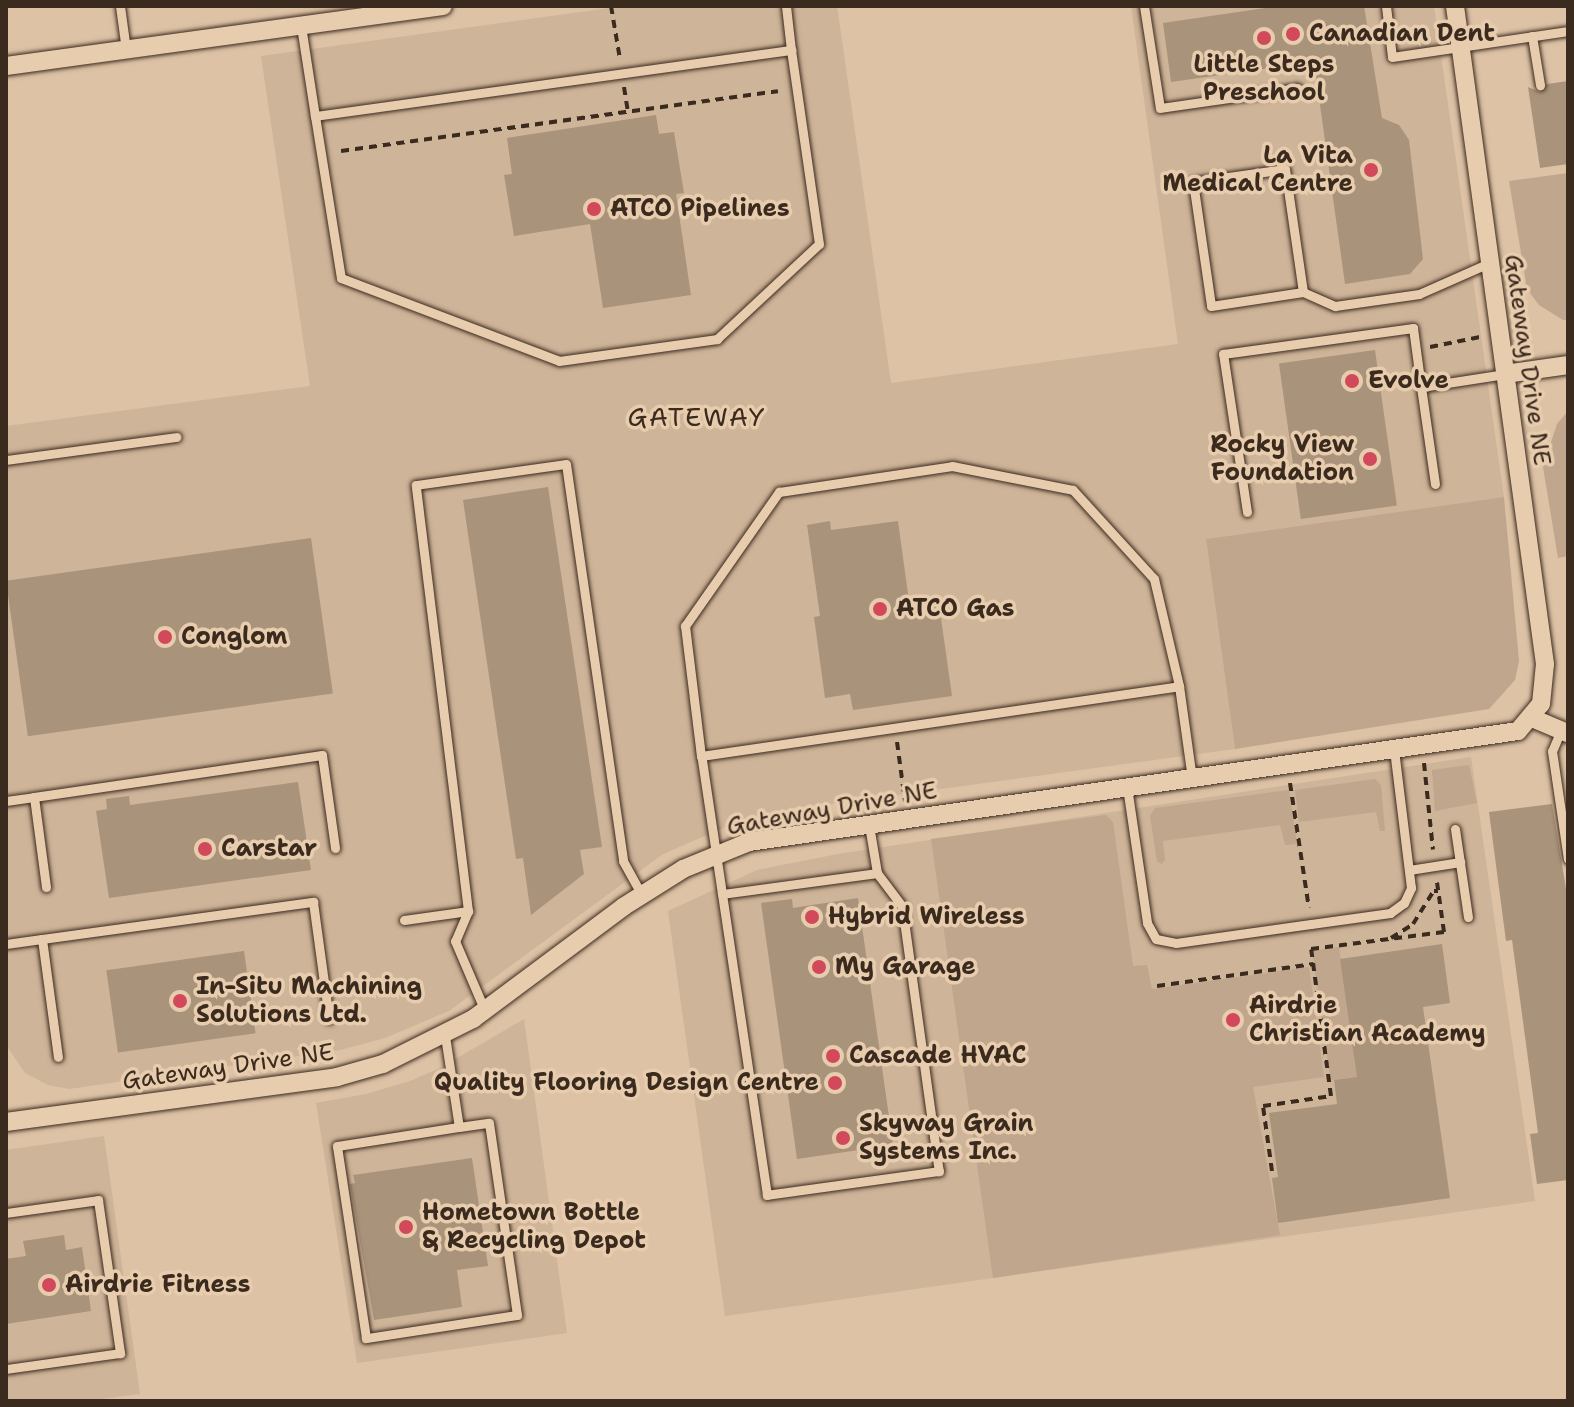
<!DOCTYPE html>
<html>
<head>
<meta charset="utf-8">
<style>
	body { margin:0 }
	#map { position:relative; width:1574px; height:1407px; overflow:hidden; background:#ddc2a5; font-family:"Shantell Sans",sans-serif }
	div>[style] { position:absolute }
	.built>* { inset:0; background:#ceb498 }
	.green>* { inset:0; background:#bfa68c; transform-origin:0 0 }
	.building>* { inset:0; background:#aa937b; transform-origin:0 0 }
	.path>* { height:4px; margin-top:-2px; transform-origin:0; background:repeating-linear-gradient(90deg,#3b2a1e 0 8px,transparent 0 14px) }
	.roads { filter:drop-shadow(0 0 2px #3b2a1e) drop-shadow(0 0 2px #3b2a1e) }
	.lane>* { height:9px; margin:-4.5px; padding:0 4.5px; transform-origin:4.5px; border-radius:4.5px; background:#e7ccae }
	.street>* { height:18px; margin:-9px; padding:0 9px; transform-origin:9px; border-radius:9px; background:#e7ccae }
	.dots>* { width:22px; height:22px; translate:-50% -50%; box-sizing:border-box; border:4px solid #e7ccae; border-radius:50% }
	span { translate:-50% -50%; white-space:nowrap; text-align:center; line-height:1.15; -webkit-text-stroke:7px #e7ccae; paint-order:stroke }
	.poi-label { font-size:24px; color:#3b2a1e; font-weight:700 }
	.left { translate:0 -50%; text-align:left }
	.right { translate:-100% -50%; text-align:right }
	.street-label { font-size:24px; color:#3b2a1e }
	.neighbourhood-label { font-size:26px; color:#3b2a1e; letter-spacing:2px }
	.frame { position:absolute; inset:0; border:8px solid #3b2a1e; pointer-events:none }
</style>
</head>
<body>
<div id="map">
	<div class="built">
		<div style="clip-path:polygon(624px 6px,837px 6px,891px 383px,1178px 344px,1131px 6px,1434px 6px,1504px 497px,1206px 539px,1235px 749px,801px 808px,740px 821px,663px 854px,449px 1011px,385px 1038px,340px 1050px,69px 1089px,48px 1085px,25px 1073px,6px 1045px,6px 426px,310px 386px,261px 56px)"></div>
		<div style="clip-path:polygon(1471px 757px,1535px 1201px,725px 1316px,668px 911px,757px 870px,838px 854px)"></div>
		<div style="clip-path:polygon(524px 1019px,567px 1333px,357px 1363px,316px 1103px,366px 1094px,410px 1081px,440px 1068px)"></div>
		<div style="clip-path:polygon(104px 1136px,140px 1394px,88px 1401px,6px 1401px,6px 1150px)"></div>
	</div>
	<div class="green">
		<div style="clip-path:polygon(1568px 173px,1568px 320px,1563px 320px,1539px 305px,1527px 289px,1509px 181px)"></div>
		<div style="clip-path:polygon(1568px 411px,1568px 556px,1558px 558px,1543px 467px,1557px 424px)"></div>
		<div style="clip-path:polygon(1504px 497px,1519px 661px,1515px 680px,1489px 709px,1235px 749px,1206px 539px)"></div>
		<div style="clip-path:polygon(1469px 765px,1477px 803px,1435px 811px,1432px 770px)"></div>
		<div style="clip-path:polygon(1375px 779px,1381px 785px,1385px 831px,1380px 831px,1376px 812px,1299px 822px,1295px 790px)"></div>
		<div style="clip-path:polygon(1289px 790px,1297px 844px,1285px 845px,1280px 825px,1163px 841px,1165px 860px,1161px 864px,1157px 861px,1150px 816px,1155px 808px)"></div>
		<div style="clip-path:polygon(1106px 815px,1113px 822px,1133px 966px,1147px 965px,1152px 989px,1309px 967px,1324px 1077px,1253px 1087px,1280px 1235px,993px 1278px,931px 839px)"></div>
		<div style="left:1339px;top:947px;width:131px;height:27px;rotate:82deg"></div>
	</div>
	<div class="building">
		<div style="clip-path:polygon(1278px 6px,1364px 6px,1382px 118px,1399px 125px,1409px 140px,1423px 259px,1410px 274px,1345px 284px,1314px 62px,1171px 82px,1163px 23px)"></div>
		<div style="clip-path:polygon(1568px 81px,1568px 164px,1540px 168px,1528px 87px,1540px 92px,1547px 84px)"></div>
		<div style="clip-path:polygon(656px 115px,659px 134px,674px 132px,684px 193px,676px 194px,691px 295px,603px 308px,590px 224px,514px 236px,504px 175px,512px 174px,507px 138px)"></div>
		<div style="left:1375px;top:350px;width:157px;height:97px;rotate:82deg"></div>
		<div style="clip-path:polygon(548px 487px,602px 847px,580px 850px,584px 874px,531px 915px,523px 858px,516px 859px,463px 500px)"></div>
		<div style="clip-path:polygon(830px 521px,831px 530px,898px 521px,909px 601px,938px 597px,952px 696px,853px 710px,850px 694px,825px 698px,814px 617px,820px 616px,807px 525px)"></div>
		<div style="left:311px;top:538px;width:157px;height:308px;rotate:82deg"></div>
		<div style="clip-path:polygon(298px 782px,311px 870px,109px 898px,96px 811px,107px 809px,106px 799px,129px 796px,130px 805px)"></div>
		<div style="clip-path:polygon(1552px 804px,1568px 901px,1568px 1180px,1537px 1184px,1530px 1134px,1538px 1133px,1512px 940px,1506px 941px,1489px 812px)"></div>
		<div style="clip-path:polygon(858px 898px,893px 1145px,797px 1159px,761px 903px,792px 899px,793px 908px)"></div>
		<div style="clip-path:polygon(1442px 944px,1450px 1003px,1423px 1007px,1450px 1198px,1278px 1223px,1272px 1178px,1278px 1177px,1269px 1113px,1337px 1104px,1334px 1080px,1357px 1077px,1340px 959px)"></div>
		<div style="left:244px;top:951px;width:83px;height:139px;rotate:82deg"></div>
		<div style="clip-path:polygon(472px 1158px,488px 1266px,457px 1270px,462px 1307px,374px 1320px,350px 1184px,355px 1183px,353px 1175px)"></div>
		<div style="clip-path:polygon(64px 1235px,66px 1250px,82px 1247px,91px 1311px,6px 1324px,6px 1259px,26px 1256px,23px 1241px)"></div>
	</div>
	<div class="path">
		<div style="left:611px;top:6px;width:54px;rotate:80.4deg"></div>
		<div style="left:624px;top:87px;width:25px;rotate:81deg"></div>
		<div style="left:341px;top:151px;width:441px;rotate:-7.8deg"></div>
		<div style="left:1430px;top:347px;width:51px;rotate:-11.3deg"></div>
		<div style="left:897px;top:742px;width:60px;rotate:82.3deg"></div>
		<div style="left:1424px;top:763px;width:87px;rotate:84.1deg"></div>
		<div style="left:1290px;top:783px;width:126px;rotate:81.4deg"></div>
		<div style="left:1391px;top:938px;width:26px;rotate:-32deg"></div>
		<div style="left:1413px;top:924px;width:39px;rotate:-58deg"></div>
		<div style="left:1434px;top:891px;width:4px"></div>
		<div style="left:1157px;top:986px;width:158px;rotate:-8deg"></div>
		<div style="left:1272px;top:1171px;width:66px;rotate:-97.9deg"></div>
		<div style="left:1263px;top:1106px;width:69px;rotate:-8.4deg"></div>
		<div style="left:1331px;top:1096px;width:148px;rotate:-97.7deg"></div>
		<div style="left:1311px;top:949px;width:134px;rotate:-7.3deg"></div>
		<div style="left:1444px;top:932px;width:50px;rotate:-98deg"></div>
	</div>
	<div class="roads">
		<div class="lane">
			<div style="left:120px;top:6px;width:44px;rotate:82.2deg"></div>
			<div style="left:1144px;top:6px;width:103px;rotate:81.1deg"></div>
			<div style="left:1160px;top:108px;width:139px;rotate:-8.2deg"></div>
			<div style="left:1386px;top:6px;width:51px;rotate:83.3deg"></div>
			<div style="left:1392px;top:57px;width:178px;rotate:-8.4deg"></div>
			<div style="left:301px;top:26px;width:91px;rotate:81.2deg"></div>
			<div style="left:315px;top:116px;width:481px;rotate:-7.9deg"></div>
			<div style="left:791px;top:50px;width:44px;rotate:-96.5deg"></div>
			<div style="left:1532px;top:36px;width:50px;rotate:80.7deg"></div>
			<div style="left:315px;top:116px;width:164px;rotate:80.9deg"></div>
			<div style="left:341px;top:278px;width:233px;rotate:20.8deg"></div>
			<div style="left:559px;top:361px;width:160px;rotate:-7.9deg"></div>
			<div style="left:717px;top:339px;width:139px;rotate:-43deg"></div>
			<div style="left:819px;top:244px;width:196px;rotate:-98.2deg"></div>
			<div style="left:1303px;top:292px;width:124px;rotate:-98.3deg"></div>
			<div style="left:1285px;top:169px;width:93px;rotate:172deg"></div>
			<div style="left:1193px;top:182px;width:125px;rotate:81.7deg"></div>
			<div style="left:1211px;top:306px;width:93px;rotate:-8.7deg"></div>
			<div style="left:1303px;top:292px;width:35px;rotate:24deg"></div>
			<div style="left:1335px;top:306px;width:85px;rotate:-8.1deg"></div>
			<div style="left:1419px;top:294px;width:77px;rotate:-23.9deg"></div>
			<div style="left:6px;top:460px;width:172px;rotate:-7.7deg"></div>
			<div style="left:1435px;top:484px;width:98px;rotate:-98.2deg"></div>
			<div style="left:1421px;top:387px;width:85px;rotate:-8.8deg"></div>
			<div style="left:1247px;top:512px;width:160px;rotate:-98.6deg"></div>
			<div style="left:1223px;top:354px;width:192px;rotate:-7.8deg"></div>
			<div style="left:1413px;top:328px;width:60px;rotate:82.3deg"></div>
			<div style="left:1561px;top:730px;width:23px;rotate:113deg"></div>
			<div style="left:1552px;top:751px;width:109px;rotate:81.6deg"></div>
			<div style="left:701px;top:756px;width:131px;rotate:-97deg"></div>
			<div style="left:685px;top:626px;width:164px;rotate:-55deg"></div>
			<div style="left:779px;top:492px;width:175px;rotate:-8.5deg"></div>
			<div style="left:952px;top:466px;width:123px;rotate:11.2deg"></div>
			<div style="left:1073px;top:490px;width:120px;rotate:47.7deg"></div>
			<div style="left:1154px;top:579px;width:110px;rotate:76.8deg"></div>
			<div style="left:1127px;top:787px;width:137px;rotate:81.6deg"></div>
			<div style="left:1147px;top:923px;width:18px;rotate:61deg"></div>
			<div style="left:1156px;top:939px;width:20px;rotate:11deg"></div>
			<div style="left:1176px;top:943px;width:136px;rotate:-8deg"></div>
			<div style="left:1311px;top:924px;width:80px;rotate:-7.9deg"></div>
			<div style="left:1390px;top:913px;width:17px;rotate:-36deg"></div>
			<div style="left:1404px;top:903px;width:17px;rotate:-65deg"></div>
			<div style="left:1411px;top:888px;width:140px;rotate:-97deg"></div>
			<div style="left:34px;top:797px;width:291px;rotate:-8.3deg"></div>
			<div style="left:322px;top:755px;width:94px;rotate:82deg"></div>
			<div style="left:6px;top:801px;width:28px;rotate:-8deg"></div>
			<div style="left:34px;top:797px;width:91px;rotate:82.4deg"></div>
			<div style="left:869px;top:825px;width:49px;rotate:80.5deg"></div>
			<div style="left:877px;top:873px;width:41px;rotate:52.9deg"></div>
			<div style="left:902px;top:906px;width:268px;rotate:82.1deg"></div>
			<div style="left:939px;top:1171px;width:174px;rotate:172.1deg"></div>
			<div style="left:767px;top:1195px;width:444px;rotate:-98.5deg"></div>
			<div style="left:701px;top:756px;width:483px;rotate:-8.3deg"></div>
			<div style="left:1179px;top:686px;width:93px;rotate:82deg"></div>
			<div style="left:1455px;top:829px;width:89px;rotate:81.6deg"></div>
			<div style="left:1409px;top:870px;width:52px;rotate:-8.9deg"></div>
			<div style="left:722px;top:894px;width:156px;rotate:-7.7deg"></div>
			<div style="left:468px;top:911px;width:33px;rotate:113deg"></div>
			<div style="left:455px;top:941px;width:76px;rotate:66.8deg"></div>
			<div style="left:404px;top:920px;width:65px;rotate:-8deg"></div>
			<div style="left:468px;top:911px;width:429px;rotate:-97deg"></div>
			<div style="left:416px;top:485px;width:151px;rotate:-8deg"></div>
			<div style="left:566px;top:464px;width:401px;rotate:81.8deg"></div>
			<div style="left:623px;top:861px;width:39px;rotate:61deg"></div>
			<div style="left:42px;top:939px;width:274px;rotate:-7.8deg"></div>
			<div style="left:313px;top:902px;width:118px;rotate:82.2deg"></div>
			<div style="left:6px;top:944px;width:36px;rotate:-8deg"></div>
			<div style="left:42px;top:939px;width:119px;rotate:82.3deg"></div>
			<div style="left:445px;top:1036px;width:92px;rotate:81.3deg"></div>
			<div style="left:459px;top:1127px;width:30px;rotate:-8deg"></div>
			<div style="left:489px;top:1123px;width:194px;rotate:81.7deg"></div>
			<div style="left:517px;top:1315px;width:153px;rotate:171.3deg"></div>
			<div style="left:366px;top:1338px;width:194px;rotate:-98.6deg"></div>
			<div style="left:337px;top:1146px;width:123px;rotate:-8.9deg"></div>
			<div style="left:6px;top:1213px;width:93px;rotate:-8deg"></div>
			<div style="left:98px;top:1200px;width:155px;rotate:81.8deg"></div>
			<div style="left:120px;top:1353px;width:115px;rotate:172deg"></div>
		</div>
		<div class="street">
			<div style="left:6px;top:66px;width:441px;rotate:-7.8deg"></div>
			<div style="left:1505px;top:374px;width:64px;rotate:-8.1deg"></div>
			<div style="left:1532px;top:718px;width:39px;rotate:23deg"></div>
			<div style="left:6px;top:1122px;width:334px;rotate:-7.7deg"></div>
			<div style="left:337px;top:1077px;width:48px;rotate:-15.8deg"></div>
			<div style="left:383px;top:1064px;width:101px;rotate:-26.6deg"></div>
			<div style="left:473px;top:1019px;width:187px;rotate:-36.7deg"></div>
			<div style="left:623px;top:907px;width:71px;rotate:-32.3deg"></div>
			<div style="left:683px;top:869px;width:71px;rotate:-22.2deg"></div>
			<div style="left:749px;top:842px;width:777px;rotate:-8.21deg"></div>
			<div style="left:1518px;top:731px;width:35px;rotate:-50deg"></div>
			<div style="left:1541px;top:704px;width:40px;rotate:-84.3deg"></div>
			<div style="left:1545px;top:664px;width:664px;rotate:-97.79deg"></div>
		</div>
	</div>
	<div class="dots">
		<div style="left:1293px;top:34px;background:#d1495b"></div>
		<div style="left:1264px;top:38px;background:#d1495b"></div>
		<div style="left:1371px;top:170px;background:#d1495b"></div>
		<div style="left:594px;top:209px;background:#d1495b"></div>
		<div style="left:1352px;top:381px;background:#d1495b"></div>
		<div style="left:1370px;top:459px;background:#d1495b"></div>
		<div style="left:880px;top:609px;background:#d1495b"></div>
		<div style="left:165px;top:637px;background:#d1495b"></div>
		<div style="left:205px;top:849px;background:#d1495b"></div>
		<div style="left:812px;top:917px;background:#d1495b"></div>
		<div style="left:819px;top:967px;background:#d1495b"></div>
		<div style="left:180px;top:1001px;background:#d1495b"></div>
		<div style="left:1233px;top:1020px;background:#d1495b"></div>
		<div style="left:833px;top:1056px;background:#d1495b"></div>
		<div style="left:835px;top:1083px;background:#d1495b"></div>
		<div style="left:843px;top:1138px;background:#d1495b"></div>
		<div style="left:406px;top:1227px;background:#d1495b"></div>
		<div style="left:49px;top:1285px;background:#d1495b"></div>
	</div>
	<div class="poi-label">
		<span class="left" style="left:1309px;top:34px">Canadian Dent</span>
		<span style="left:1264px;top:79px">Little Steps<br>Preschool</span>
		<span class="right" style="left:1353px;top:170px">La Vita<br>Medical Centre</span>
		<span class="left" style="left:610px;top:209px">ATCO Pipelines</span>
		<span class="left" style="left:1368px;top:381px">Evolve</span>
		<span class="right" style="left:1354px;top:459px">Rocky View<br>Foundation</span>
		<span class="left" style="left:896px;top:609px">ATCO Gas</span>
		<span class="left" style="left:181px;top:637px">Conglom</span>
		<span class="left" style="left:221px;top:849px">Carstar</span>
		<span class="left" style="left:828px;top:917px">Hybrid Wireless</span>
		<span class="left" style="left:835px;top:967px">My Garage</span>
		<span class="left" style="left:196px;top:1001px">In-Situ Machining<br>Solutions Ltd.</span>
		<span class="left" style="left:1249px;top:1020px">Airdrie<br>Christian Academy</span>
		<span class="left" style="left:849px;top:1056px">Cascade HVAC</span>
		<span class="right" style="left:819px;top:1083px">Quality Flooring Design Centre</span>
		<span class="left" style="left:859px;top:1138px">Skyway Grain<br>Systems Inc.</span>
		<span class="left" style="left:422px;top:1227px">Hometown Bottle<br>&amp; Recycling Depot</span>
		<span class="left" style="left:65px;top:1285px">Airdrie Fitness</span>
	</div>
	<div class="street-label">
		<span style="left:1527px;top:360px;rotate:82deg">Gateway Drive NE</span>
		<span style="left:832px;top:809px;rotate:-10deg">Gateway Drive NE</span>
		<span style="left:228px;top:1067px;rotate:-8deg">Gateway Drive NE</span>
	</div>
	<div class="neighbourhood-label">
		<span style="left:697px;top:417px">GATEWAY</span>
	</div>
	<div class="frame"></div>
</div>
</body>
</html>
